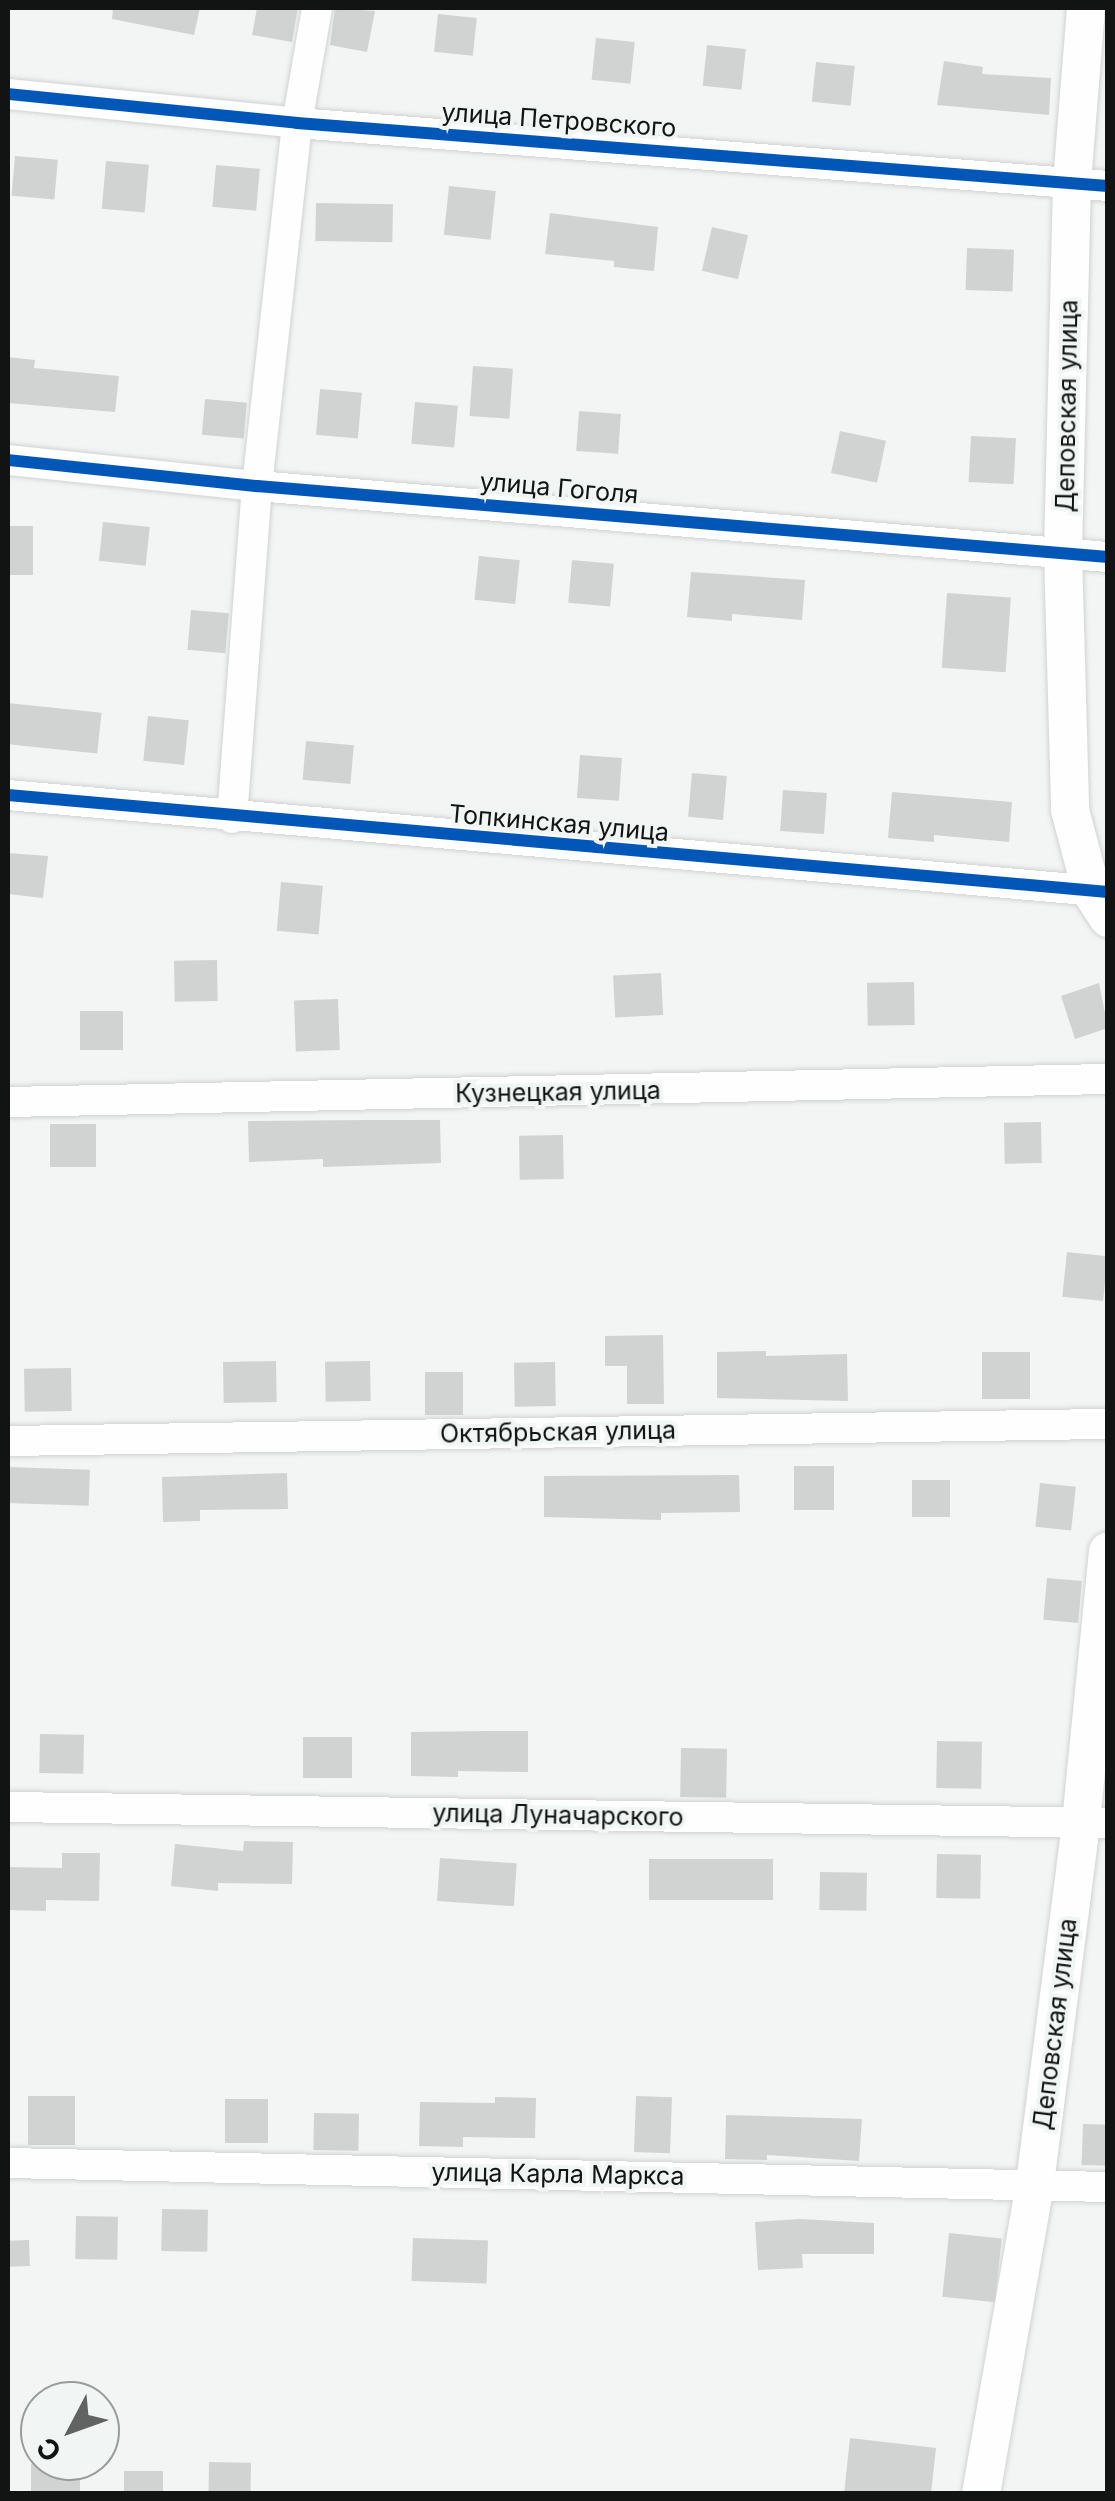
<!DOCTYPE html>
<html>
<head>
<meta charset="utf-8">
<style>
	body { margin:0 }
	#map { position:relative; width:1115px; height:2501px; overflow:hidden; background:#f2f5f4; font-family:Inter,sans-serif }
	div>[style] { position:absolute }
	.building>* { inset:0; background:#d1d3d2; transform-origin:0 0 }
	.roads { filter:drop-shadow(0 0 2px #d1d2d2) drop-shadow(0 0 2px #d1d2d2) }
	.minor>* { height:30px; margin:-15px; padding:0 15px; transform-origin:15px; border-radius:15px; background:#fdfefd }
	.tertiary>* { height:38px; margin:-19px; padding:0 19px; transform-origin:19px; border-radius:19px; background:#fdfefd }
	.cycleway>* { height:12px; margin:-6px; padding:0 6px; transform-origin:6px; border-radius:6px; background:#0057b8 }
	span { translate:-50% -50%; white-space:nowrap; text-align:center; line-height:1.15; -webkit-text-stroke:8px #f1f6f5; paint-order:stroke }
	.street-label { font-size:25px; color:#121414 }
	.frame { position:absolute; inset:0; border:10px solid #121414; pointer-events:none }
	.north { position:absolute; left:20px; top:2381px; width:100px; height:100px; box-sizing:border-box; background:#f1f6f5; border:2px solid #989c9b; border-radius:50%; rotate:229deg; font-size:28px; font-weight:700; line-height:40px; text-align:center; color:#121414 }
	.north::after { content:''; display:block; margin:auto; width:35px; height:45px; background:#606362; clip-path:polygon(50% 0,100% 100%,50% 72%,0 100%) }
</style>
</head>
<body>
<div id="map">
	<div class="building">
		<div style="clip-path:polygon(113px 8px,200px 8px,194px 35px,112px 19px)"></div>
		<div style="clip-path:polygon(257px 8px,298px 8px,292px 42px,252px 35px)"></div>
		<div style="clip-path:polygon(335px 8px,375px 11px,367px 52px,330px 45px)"></div>
		<div style="left:438px;top:14px;width:39px;height:38px;rotate:6deg"></div>
		<div style="left:596px;top:38px;width:39px;height:42px;rotate:6deg"></div>
		<div style="left:707px;top:45px;width:39px;height:41px;rotate:6deg"></div>
		<div style="clip-path:polygon(944px 61px,983px 67px,982px 74px,1051px 78px,1049px 115px,937px 105px)"></div>
		<div style="left:816px;top:62px;width:39px;height:40px;rotate:6deg"></div>
		<div style="left:15px;top:156px;width:43px;height:40px;rotate:5deg"></div>
		<div style="left:106px;top:161px;width:43px;height:48px;rotate:5deg"></div>
		<div style="left:216px;top:165px;width:44px;height:42px;rotate:5deg"></div>
		<div style="left:449px;top:186px;width:47px;height:49px;rotate:6deg"></div>
		<div style="left:316px;top:203px;width:77px;height:38px;rotate:1deg"></div>
		<div style="clip-path:polygon(550px 213px,658px 227px,654px 271px,614px 267px,614px 261px,545px 254px)"></div>
		<div style="left:712px;top:227px;width:37px;height:45px;rotate:13deg"></div>
		<div style="left:967px;top:248px;width:47px;height:42px;rotate:2deg"></div>
		<div style="clip-path:polygon(8px 357px,35px 360px,34px 368px,119px 376px,115px 412px,8px 403px)"></div>
		<div style="left:473px;top:366px;width:40px;height:50px;rotate:4deg"></div>
		<div style="left:320px;top:389px;width:42px;height:46px;rotate:5deg"></div>
		<div style="left:205px;top:399px;width:42px;height:36px;rotate:5deg"></div>
		<div style="left:415px;top:402px;width:43px;height:42px;rotate:5deg"></div>
		<div style="left:579px;top:411px;width:42px;height:40px;rotate:4deg"></div>
		<div style="left:840px;top:431px;width:47px;height:43px;rotate:12deg"></div>
		<div style="left:971px;top:436px;width:45px;height:46px;rotate:3deg"></div>
		<div style="left:103px;top:522px;width:47px;height:39px;rotate:6deg"></div>
		<div style="left:8px;top:526px;width:25px;height:49px"></div>
		<div style="left:479px;top:556px;width:41px;height:44px;rotate:6deg"></div>
		<div style="left:572px;top:560px;width:42px;height:43px;rotate:5deg"></div>
		<div style="clip-path:polygon(691px 572px,805px 580px,802px 620px,732px 614px,732px 621px,687px 617px)"></div>
		<div style="left:947px;top:593px;width:64px;height:75px;rotate:4deg"></div>
		<div style="left:191px;top:610px;width:38px;height:40px;rotate:5deg"></div>
		<div style="left:8px;top:703px;width:94px;height:41px;rotate:6deg"></div>
		<div style="left:148px;top:716px;width:41px;height:45px;rotate:6deg"></div>
		<div style="left:306px;top:741px;width:48px;height:39px;rotate:5deg"></div>
		<div style="left:580px;top:755px;width:42px;height:43px;rotate:4deg"></div>
		<div style="left:692px;top:773px;width:35px;height:44px;rotate:5deg"></div>
		<div style="left:783px;top:790px;width:44px;height:41px;rotate:4deg"></div>
		<div style="clip-path:polygon(892px 792px,1012px 802px,1009px 842px,934px 835px,934px 842px,888px 838px)"></div>
		<div style="clip-path:polygon(8px 853px,48px 856px,43px 898px,8px 894px)"></div>
		<div style="left:281px;top:882px;width:42px;height:49px;rotate:5deg"></div>
		<div style="left:217px;top:960px;width:41px;height:43px;rotate:89deg"></div>
		<div style="left:661px;top:973px;width:42px;height:48px;rotate:87deg"></div>
		<div style="left:914px;top:982px;width:43px;height:47px;rotate:89deg"></div>
		<div style="clip-path:polygon(1099px 983px,1108px 1028px,1075px 1039px,1061px 996px)"></div>
		<div style="left:338px;top:999px;width:51px;height:44px;rotate:88deg"></div>
		<div style="left:80px;top:1011px;width:43px;height:39px"></div>
		<div style="clip-path:polygon(366px 1120px,440px 1120px,441px 1163px,323px 1167px,323px 1159px,249px 1162px,248px 1121px)"></div>
		<div style="left:1041px;top:1122px;width:41px;height:37px;rotate:89deg"></div>
		<div style="left:50px;top:1124px;width:46px;height:43px"></div>
		<div style="left:563px;top:1135px;width:44px;height:44px;rotate:89deg"></div>
		<div style="left:1067px;top:1252px;width:41px;height:45px;rotate:6deg"></div>
		<div style="clip-path:polygon(663px 1335px,664px 1404px,627px 1404px,627px 1366px,605px 1366px,605px 1336px)"></div>
		<div style="clip-path:polygon(766px 1351px,766px 1356px,847px 1354px,848px 1401px,717px 1398px,717px 1352px)"></div>
		<div style="left:982px;top:1352px;width:48px;height:47px"></div>
		<div style="left:276px;top:1361px;width:41px;height:53px;rotate:89deg"></div>
		<div style="left:370px;top:1361px;width:40px;height:45px;rotate:89deg"></div>
		<div style="left:555px;top:1362px;width:44px;height:41px;rotate:89deg"></div>
		<div style="left:71px;top:1368px;width:43px;height:47px;rotate:89deg"></div>
		<div style="left:463px;top:1372px;width:43px;height:38px;rotate:90deg"></div>
		<div style="left:794px;top:1466px;width:40px;height:44px"></div>
		<div style="left:8px;top:1467px;width:82px;height:36px;rotate:2deg"></div>
		<div style="clip-path:polygon(287px 1473px,288px 1509px,200px 1510px,200px 1521px,163px 1522px,162px 1477px)"></div>
		<div style="clip-path:polygon(739px 1475px,740px 1512px,661px 1513px,661px 1520px,544px 1517px,544px 1476px)"></div>
		<div style="left:912px;top:1480px;width:38px;height:37px"></div>
		<div style="left:1040px;top:1483px;width:36px;height:44px;rotate:6deg"></div>
		<div style="left:1047px;top:1578px;width:35px;height:42px;rotate:5deg"></div>
		<div style="clip-path:polygon(488px 1731px,528px 1731px,528px 1772px,458px 1771px,458px 1777px,411px 1776px,411px 1732px)"></div>
		<div style="left:40px;top:1734px;width:44px;height:39px;rotate:1deg"></div>
		<div style="left:303px;top:1737px;width:49px;height:41px"></div>
		<div style="left:937px;top:1741px;width:45px;height:47px;rotate:1deg"></div>
		<div style="left:681px;top:1748px;width:46px;height:49px;rotate:1deg"></div>
		<div style="clip-path:polygon(244px 1841px,293px 1842px,292px 1884px,218px 1883px,218px 1891px,171px 1886px,175px 1844px,243px 1851px)"></div>
		<div style="clip-path:polygon(62px 1853px,100px 1853px,99px 1901px,46px 1900px,46px 1911px,8px 1910px,8px 1867px,62px 1868px)"></div>
		<div style="left:937px;top:1854px;width:44px;height:44px;rotate:1deg"></div>
		<div style="left:440px;top:1858px;width:77px;height:43px;rotate:4deg"></div>
		<div style="left:649px;top:1859px;width:124px;height:41px"></div>
		<div style="left:820px;top:1872px;width:47px;height:38px;rotate:1deg"></div>
		<div style="left:28px;top:2096px;width:47px;height:49px"></div>
		<div style="left:636px;top:2096px;width:36px;height:56px;rotate:2deg"></div>
		<div style="clip-path:polygon(495px 2097px,536px 2098px,535px 2138px,463px 2137px,463px 2147px,419px 2146px,420px 2102px,495px 2103px)"></div>
		<div style="left:225px;top:2099px;width:43px;height:44px"></div>
		<div style="left:314px;top:2113px;width:45px;height:37px;rotate:1deg"></div>
		<div style="clip-path:polygon(726px 2115px,862px 2119px,859px 2161px,767px 2155px,767px 2160px,725px 2159px)"></div>
		<div style="left:1083px;top:2124px;width:25px;height:41px;rotate:2deg"></div>
		<div style="left:162px;top:2209px;width:46px;height:42px;rotate:1deg"></div>
		<div style="left:76px;top:2216px;width:42px;height:43px;rotate:1deg"></div>
		<div style="clip-path:polygon(800px 2219px,874px 2223px,874px 2254px,802px 2254px,803px 2268px,758px 2270px,755px 2222px)"></div>
		<div style="left:949px;top:2233px;width:53px;height:64px;rotate:6deg"></div>
		<div style="left:413px;top:2238px;width:75px;height:43px;rotate:2deg"></div>
		<div style="left:29px;top:2240px;width:26px;height:21px;rotate:88deg"></div>
		<div style="clip-path:polygon(850px 2438px,936px 2448px,931px 2494px,844px 2494px)"></div>
		<div style="left:209px;top:2462px;width:42px;height:32px;rotate:1deg"></div>
		<div style="left:31px;top:2464px;width:49px;height:30px"></div>
		<div style="left:124px;top:2471px;width:39px;height:23px"></div>
	</div>
	<div class="roads">
		<div class="minor">
			<div style="left:8px;top:94px;width:290px;rotate:5.7deg"></div>
			<div style="left:297px;top:123px;width:813px;rotate:4.44deg"></div>
			<div style="left:8px;top:460px;width:250px;rotate:6deg"></div>
			<div style="left:257px;top:486px;width:854px;rotate:4.77deg"></div>
			<div style="left:8px;top:795px;width:1104px;rotate:5.04deg"></div>
			<div style="left:232px;top:818px;width:333px;rotate:-85.7deg"></div>
			<div style="left:257px;top:486px;width:365px;rotate:-83.7deg"></div>
			<div style="left:297px;top:123px;width:117px;rotate:-80.1deg"></div>
			<div style="left:8px;top:1102px;width:1100px;rotate:-1.2deg"></div>
			<div style="left:8px;top:1441px;width:1100px;rotate:-0.89deg"></div>
			<div style="left:8px;top:1807px;width:1100px;rotate:0.83deg"></div>
			<div style="left:8px;top:2163px;width:1100px;rotate:1.25deg"></div>
		</div>
		<div class="tertiary">
			<div style="left:1086px;top:8px;width:176px;rotate:94.6deg"></div>
			<div style="left:1072px;top:183px;width:370px;rotate:91.4deg"></div>
			<div style="left:1063px;top:553px;width:257px;rotate:88.4deg"></div>
			<div style="left:1070px;top:810px;width:86px;rotate:75.2deg"></div>
			<div style="left:1092px;top:893px;width:30px;rotate:57deg"></div>
			<div style="left:981px;top:2494px;width:316px;rotate:-80.1deg"></div>
			<div style="left:1035px;top:2183px;width:364px;rotate:-82.7deg"></div>
			<div style="left:1081px;top:1822px;width:272px;rotate:-84.3deg"></div>
		</div>
	</div>
	<div class="cycleway">
		<div style="left:8px;top:94px;width:290px;rotate:5.7deg"></div>
		<div style="left:297px;top:123px;width:813px;rotate:4.44deg"></div>
		<div style="left:8px;top:460px;width:250px;rotate:6deg"></div>
		<div style="left:257px;top:486px;width:854px;rotate:4.77deg"></div>
		<div style="left:8px;top:795px;width:1104px;rotate:5.04deg"></div>
	</div>
	<div class="street-label">
		<span style="left:559px;top:120px;rotate:4deg">улица Петровского</span>
		<span style="left:1067px;top:406px;rotate:-89deg">Деповская улица</span>
		<span style="left:559px;top:488px;rotate:5deg">улица Гоголя</span>
		<span style="left:559px;top:823px;rotate:5deg">Топкинская улица</span>
		<span style="left:558px;top:1092px;rotate:-1deg">Кузнецкая улица</span>
		<span style="left:558px;top:1432px;rotate:-1deg">Октябрьская улица</span>
		<span style="left:558px;top:1815px;rotate:1deg">улица Луначарского</span>
		<span style="left:1055px;top:2024px;rotate:-83deg">Деповская улица</span>
		<span style="left:558px;top:2174px;rotate:1deg">улица Карла Маркса</span>
	</div>
	<div class="frame"></div>
	<div class="north">С</div>
</div>
</body>
</html>
